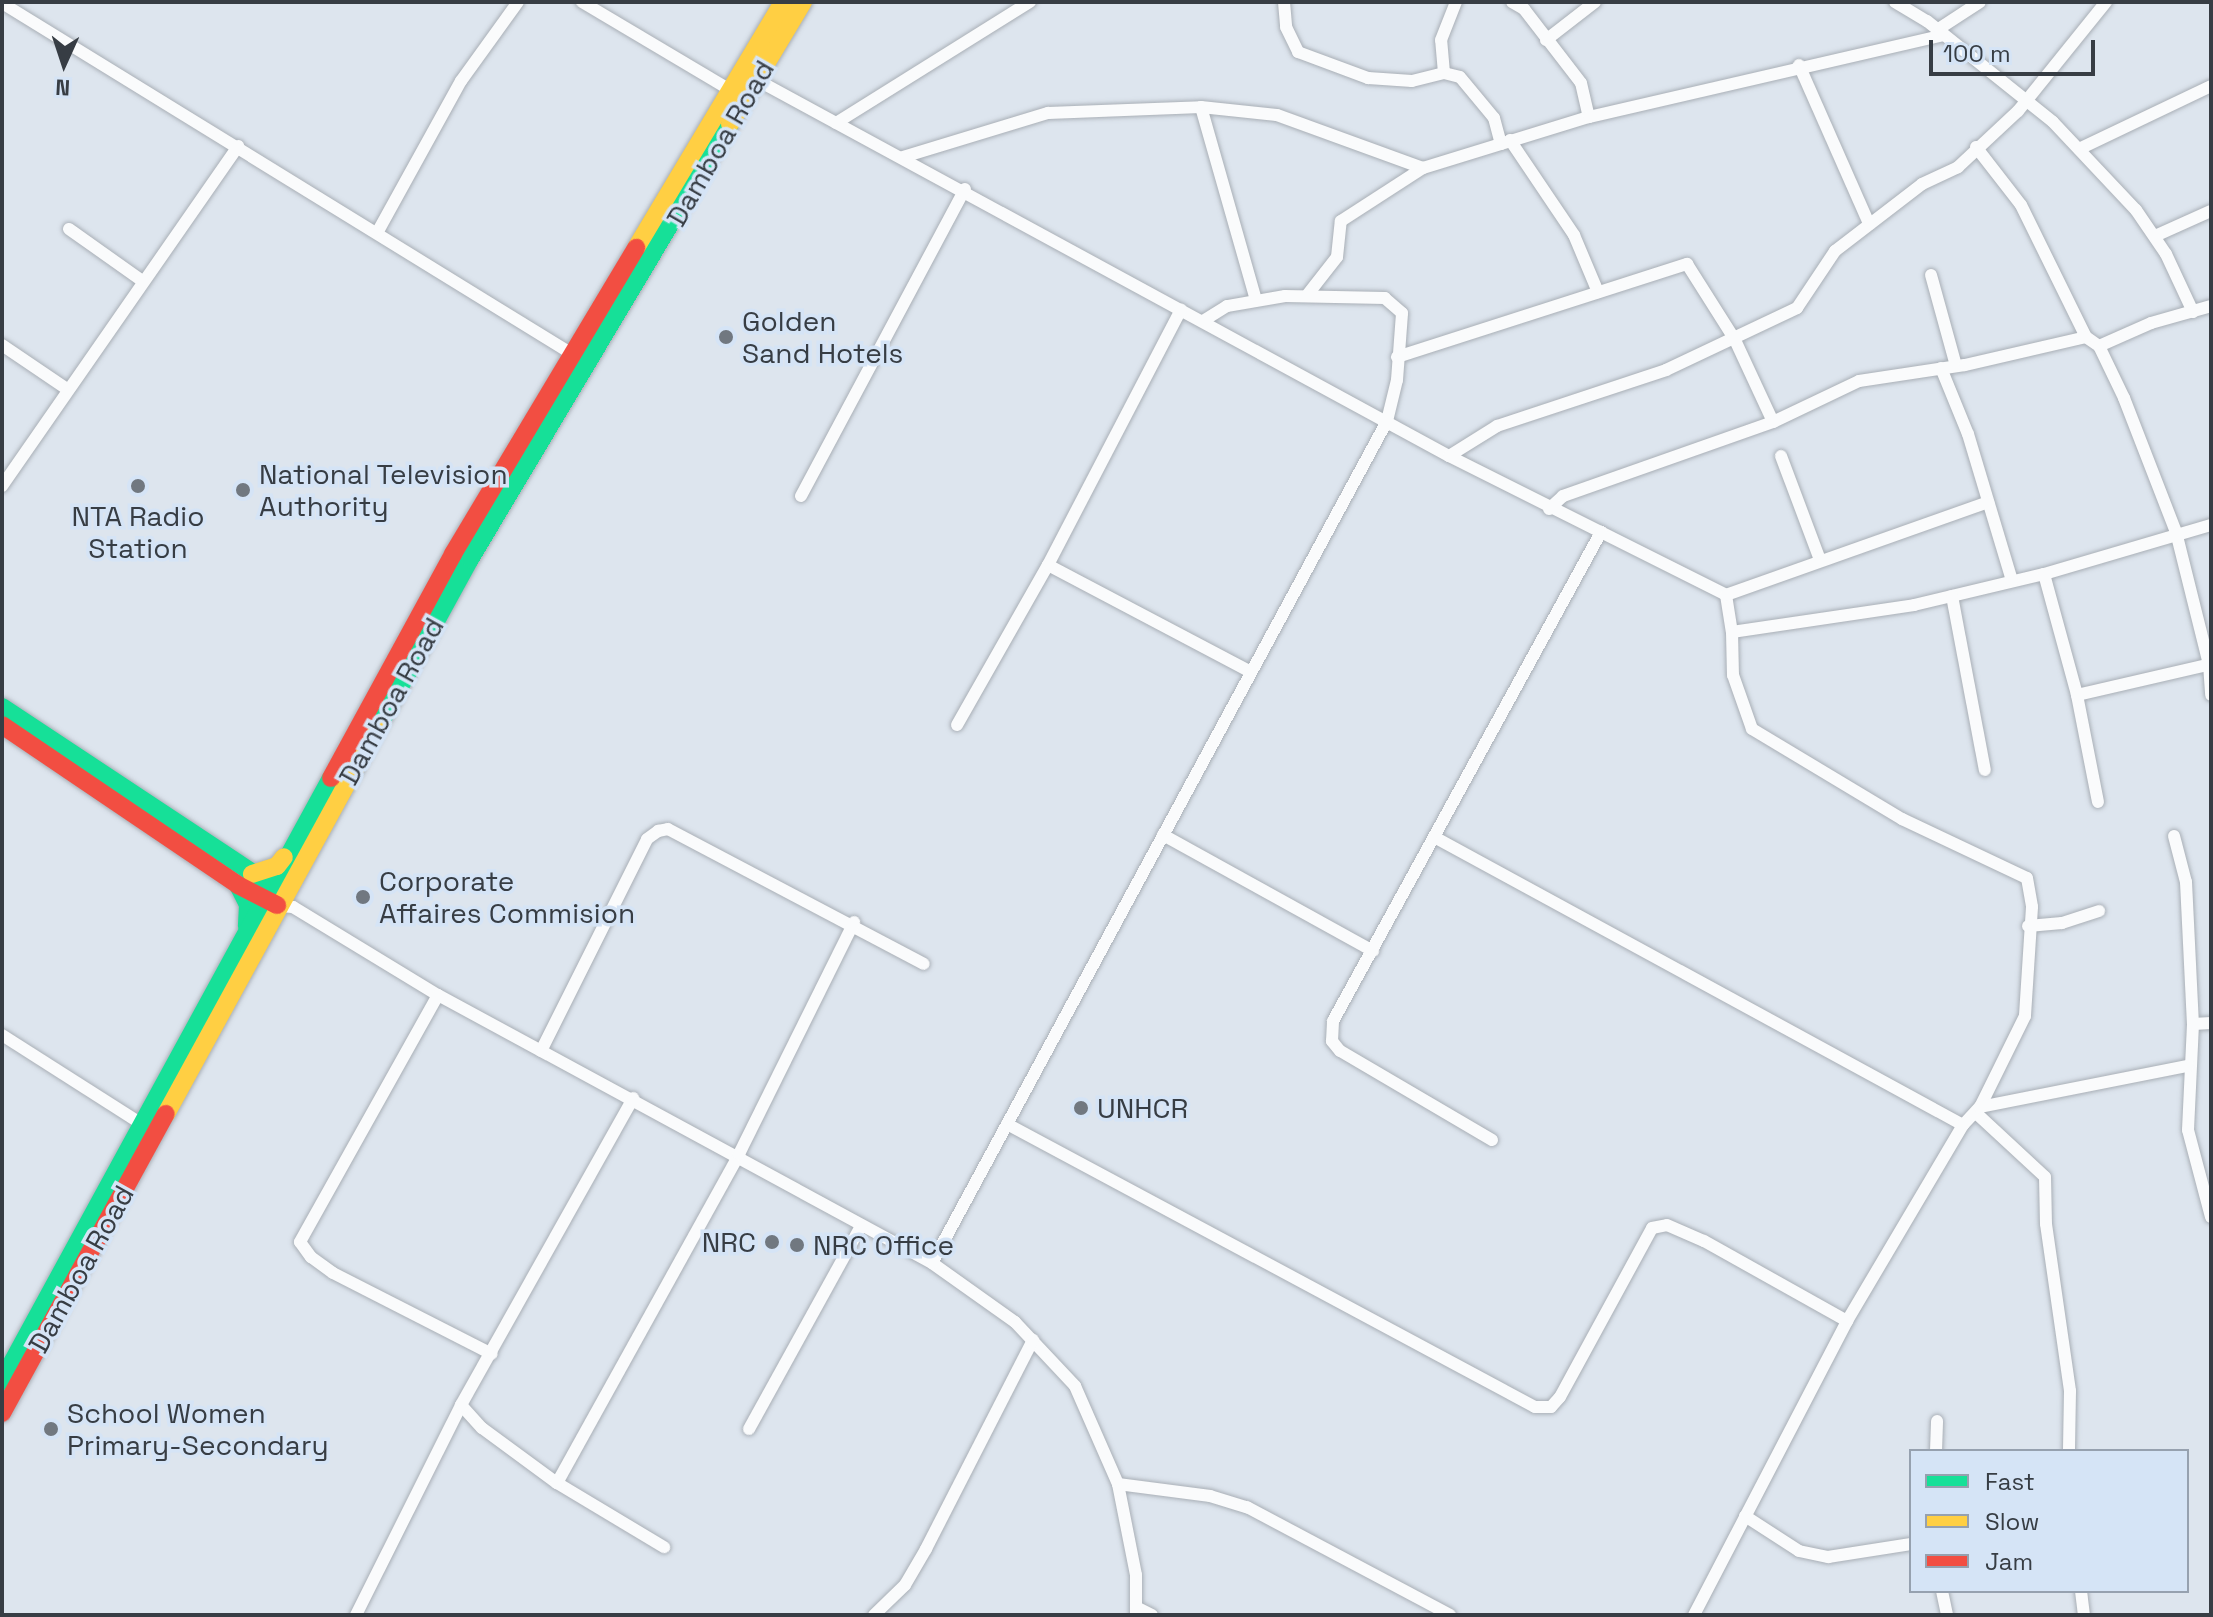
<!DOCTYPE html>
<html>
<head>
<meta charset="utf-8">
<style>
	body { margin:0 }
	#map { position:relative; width:2213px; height:1617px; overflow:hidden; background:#dde5ee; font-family:"Space Grotesk",sans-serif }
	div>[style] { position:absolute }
	.roads { filter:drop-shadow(0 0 2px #a9afb6) drop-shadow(0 0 2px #a9afb6) }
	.street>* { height:12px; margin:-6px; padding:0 6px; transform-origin:6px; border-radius:6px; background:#fafbfc }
	.fast>* { height:18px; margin:-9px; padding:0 9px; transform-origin:9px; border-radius:9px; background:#16e098 }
	.slow>* { height:18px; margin:-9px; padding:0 9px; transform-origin:9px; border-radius:9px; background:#ffcf43 }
	.jam>* { height:18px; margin:-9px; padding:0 9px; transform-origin:9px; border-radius:9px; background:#f24e42 }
	.dots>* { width:22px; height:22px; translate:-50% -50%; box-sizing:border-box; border:4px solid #d5e4f6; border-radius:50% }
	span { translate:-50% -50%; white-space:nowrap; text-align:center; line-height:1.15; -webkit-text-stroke:7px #d5e4f6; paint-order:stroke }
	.street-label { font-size:28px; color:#373d44 }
	.poi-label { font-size:28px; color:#373d44 }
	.left { translate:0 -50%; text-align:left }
	.right { translate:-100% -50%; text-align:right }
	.frame { position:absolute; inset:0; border:4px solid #373d44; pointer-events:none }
	.legend { position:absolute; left:1909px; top:1449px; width:280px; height:144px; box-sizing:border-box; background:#d5e4f6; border:2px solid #96a1af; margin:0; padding:10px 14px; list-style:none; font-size:24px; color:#373d44 }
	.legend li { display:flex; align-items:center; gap:16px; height:40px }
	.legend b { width:40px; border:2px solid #96a1af }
	.north { position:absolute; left:24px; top:24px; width:80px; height:80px; -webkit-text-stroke:6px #d5e4f6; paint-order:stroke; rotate:183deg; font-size:22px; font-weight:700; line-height:32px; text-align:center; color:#373d44 }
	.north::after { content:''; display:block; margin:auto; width:28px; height:36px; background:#373d44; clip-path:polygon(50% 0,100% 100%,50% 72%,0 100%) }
	.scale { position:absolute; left:1929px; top:40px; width:166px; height:36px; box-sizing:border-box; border:4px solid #373d44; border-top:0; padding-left:10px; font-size:24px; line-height:28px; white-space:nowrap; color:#373d44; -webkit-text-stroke:6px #d5e4f6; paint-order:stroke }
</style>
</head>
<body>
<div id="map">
	<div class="roads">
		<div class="street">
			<div style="left:582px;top:2px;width:172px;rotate:30.7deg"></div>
			<div style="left:1284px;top:2px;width:25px;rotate:85deg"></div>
			<div style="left:1286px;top:27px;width:28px;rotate:64deg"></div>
			<div style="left:1298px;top:52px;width:75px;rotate:20.4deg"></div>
			<div style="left:1368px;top:78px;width:44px;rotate:3.9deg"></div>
			<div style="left:1412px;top:81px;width:33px;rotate:-14deg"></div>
			<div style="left:1444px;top:73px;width:16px;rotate:14deg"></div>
			<div style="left:1460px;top:77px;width:53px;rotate:50.3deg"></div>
			<div style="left:1494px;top:118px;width:27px;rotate:75deg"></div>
			<div style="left:1512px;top:2px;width:14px;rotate:30deg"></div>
			<div style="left:1524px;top:9px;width:93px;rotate:52.4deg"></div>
			<div style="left:1581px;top:83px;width:35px;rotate:77deg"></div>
			<div style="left:1895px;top:2px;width:37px;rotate:31deg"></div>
			<div style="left:1927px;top:21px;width:161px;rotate:38.7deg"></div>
			<div style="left:2053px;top:122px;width:121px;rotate:46.7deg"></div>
			<div style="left:2136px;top:210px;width:53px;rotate:55.7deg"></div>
			<div style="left:2166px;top:254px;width:64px;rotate:65deg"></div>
			<div style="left:2px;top:3px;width:675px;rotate:31.62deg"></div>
			<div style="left:1937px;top:30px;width:51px;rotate:-33.1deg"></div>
			<div style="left:1546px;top:40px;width:62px;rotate:-37.8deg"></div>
			<div style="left:1799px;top:65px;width:174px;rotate:66.2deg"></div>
			<div style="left:1444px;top:73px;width:33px;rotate:-95deg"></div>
			<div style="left:1441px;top:40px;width:41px;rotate:-68.5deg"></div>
			<div style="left:757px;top:80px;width:788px;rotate:28.52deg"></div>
			<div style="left:1449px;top:456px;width:310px;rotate:26.6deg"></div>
			<div style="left:1726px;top:595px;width:37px;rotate:81deg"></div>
			<div style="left:1732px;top:632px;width:184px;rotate:-8.4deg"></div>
			<div style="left:1914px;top:605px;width:134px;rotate:-13.4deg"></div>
			<div style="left:2044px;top:574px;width:174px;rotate:-16.4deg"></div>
			<div style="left:1201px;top:107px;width:201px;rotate:74.1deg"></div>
			<div style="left:836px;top:123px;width:229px;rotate:-32deg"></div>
			<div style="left:1510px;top:140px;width:115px;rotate:56deg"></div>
			<div style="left:1574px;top:235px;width:62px;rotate:67.2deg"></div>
			<div style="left:1976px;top:147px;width:73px;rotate:52.2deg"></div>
			<div style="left:2021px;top:205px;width:147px;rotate:63.8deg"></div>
			<div style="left:2086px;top:337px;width:16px;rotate:35deg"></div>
			<div style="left:2099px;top:346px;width:58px;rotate:64.3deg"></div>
			<div style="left:2124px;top:398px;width:144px;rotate:68.8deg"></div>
			<div style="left:2176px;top:532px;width:136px;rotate:76deg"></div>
			<div style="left:2209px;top:664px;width:31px;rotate:86deg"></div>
			<div style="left:2079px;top:149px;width:146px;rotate:-25.5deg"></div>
			<div style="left:903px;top:157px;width:152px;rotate:-16.9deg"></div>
			<div style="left:1048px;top:113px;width:153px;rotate:-2.2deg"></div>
			<div style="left:1201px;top:107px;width:76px;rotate:6deg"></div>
			<div style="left:1277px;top:115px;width:155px;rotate:20deg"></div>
			<div style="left:1423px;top:168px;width:174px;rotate:-17.1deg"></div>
			<div style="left:1589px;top:117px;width:364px;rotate:-13deg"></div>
			<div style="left:69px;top:229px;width:88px;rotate:35.3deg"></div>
			<div style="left:377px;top:233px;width:174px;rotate:-61.1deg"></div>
			<div style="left:461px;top:81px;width:97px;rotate:-54.2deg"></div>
			<div style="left:2155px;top:236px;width:61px;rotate:-24.1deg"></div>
			<div style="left:1931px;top:275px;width:94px;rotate:74.6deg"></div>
			<div style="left:1308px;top:294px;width:47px;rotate:-51.9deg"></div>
			<div style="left:1337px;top:257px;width:36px;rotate:-84deg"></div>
			<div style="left:1341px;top:221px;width:98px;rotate:-32.9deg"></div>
			<div style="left:2px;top:345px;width:78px;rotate:34.1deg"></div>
			<div style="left:2099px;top:346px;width:57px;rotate:-23.9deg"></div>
			<div style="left:2151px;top:323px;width:62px;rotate:-15.8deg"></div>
			<div style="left:1397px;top:357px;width:305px;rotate:-17.8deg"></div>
			<div style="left:1687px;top:264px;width:90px;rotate:57.7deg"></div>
			<div style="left:1735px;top:340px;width:90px;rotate:65.1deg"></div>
			<div style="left:1941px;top:368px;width:71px;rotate:67.8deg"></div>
			<div style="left:1968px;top:434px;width:153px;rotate:73.3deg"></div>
			<div style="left:1449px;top:456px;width:57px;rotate:-32deg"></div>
			<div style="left:1497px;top:426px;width:178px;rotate:-18.3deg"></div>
			<div style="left:1666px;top:370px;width:145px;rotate:-25.3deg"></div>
			<div style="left:1797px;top:308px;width:69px;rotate:-56.3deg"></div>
			<div style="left:1835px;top:251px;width:110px;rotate:-37.6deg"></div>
			<div style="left:1922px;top:184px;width:40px;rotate:-25deg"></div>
			<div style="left:1958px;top:167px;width:82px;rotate:-43deg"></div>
			<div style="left:2018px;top:111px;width:140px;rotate:-51.1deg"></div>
			<div style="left:1781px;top:456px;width:111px;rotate:69.4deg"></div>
			<div style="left:2px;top:486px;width:414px;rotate:-55.2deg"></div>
			<div style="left:801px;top:496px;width:348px;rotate:-61.9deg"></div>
			<div style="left:1549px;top:509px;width:19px;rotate:-43deg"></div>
			<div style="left:1563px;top:496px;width:223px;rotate:-19.4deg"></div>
			<div style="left:1773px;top:422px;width:95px;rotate:-25.5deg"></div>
			<div style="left:1859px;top:381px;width:107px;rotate:-8.6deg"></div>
			<div style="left:1965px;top:365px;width:124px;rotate:-13deg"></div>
			<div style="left:1048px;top:565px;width:227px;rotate:27.8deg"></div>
			<div style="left:2044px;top:574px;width:125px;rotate:74.7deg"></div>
			<div style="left:2077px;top:695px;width:109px;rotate:78.9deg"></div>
			<div style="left:1726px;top:595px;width:278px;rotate:-19.5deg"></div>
			<div style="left:1952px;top:596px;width:177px;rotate:79.3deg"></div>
			<div style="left:1732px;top:632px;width:43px;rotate:88.7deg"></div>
			<div style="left:1733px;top:675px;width:57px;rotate:70.6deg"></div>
			<div style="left:1752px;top:729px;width:175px;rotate:31deg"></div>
			<div style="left:1902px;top:819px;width:138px;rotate:25.3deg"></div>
			<div style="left:2027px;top:878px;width:29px;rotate:80deg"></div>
			<div style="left:2032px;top:907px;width:109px;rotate:93.7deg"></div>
			<div style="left:2025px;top:1016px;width:102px;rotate:116.3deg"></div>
			<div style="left:2077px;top:695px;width:138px;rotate:-13deg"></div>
			<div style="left:957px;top:725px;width:184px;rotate:-60.4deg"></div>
			<div style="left:1048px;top:565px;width:288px;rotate:-62.5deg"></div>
			<div style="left:1163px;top:835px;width:240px;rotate:28.9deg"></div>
			<div style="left:2174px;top:836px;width:48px;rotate:75.4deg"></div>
			<div style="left:2186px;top:882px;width:142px;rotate:87.2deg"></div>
			<div style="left:2193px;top:1024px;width:106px;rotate:92.7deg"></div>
			<div style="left:2188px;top:1130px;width:90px;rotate:75.2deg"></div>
			<div style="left:1436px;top:838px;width:600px;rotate:28.57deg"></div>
			<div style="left:279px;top:906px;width:14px;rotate:4deg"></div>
			<div style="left:293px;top:907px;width:170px;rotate:31.3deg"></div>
			<div style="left:438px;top:995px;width:562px;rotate:28.48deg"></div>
			<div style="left:932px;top:1263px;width:102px;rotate:35.4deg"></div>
			<div style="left:1015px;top:1322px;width:88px;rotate:46.8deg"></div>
			<div style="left:1075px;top:1386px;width:107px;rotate:66.3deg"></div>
			<div style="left:1118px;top:1484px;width:93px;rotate:78.8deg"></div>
			<div style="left:1136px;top:1575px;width:40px;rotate:90deg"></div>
			<div style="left:2028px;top:926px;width:34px;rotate:-5deg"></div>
			<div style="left:2062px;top:923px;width:39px;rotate:-18deg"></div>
			<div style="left:438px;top:995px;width:283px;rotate:119.2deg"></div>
			<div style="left:300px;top:1242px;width:19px;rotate:54deg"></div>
			<div style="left:311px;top:1257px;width:27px;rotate:36deg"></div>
			<div style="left:333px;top:1273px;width:178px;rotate:27deg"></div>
			<div style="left:2193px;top:1024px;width:18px;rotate:-3deg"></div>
			<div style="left:2px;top:1035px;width:164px;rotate:32.5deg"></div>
			<div style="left:541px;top:1051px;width:237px;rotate:-63.4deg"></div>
			<div style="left:647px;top:839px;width:14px;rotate:-36deg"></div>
			<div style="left:658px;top:831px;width:10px;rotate:-11deg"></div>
			<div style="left:668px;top:829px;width:289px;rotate:27.8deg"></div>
			<div style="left:1976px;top:1113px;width:94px;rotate:42.8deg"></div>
			<div style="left:2045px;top:1177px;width:47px;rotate:88.8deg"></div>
			<div style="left:2046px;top:1224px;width:169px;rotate:81.8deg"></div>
			<div style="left:2070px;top:1391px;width:60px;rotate:91deg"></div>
			<div style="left:1007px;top:1124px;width:599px;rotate:28.19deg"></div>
			<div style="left:1535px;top:1407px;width:16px"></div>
			<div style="left:1551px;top:1407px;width:13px;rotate:-48deg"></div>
			<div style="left:1560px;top:1397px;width:192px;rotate:-61.4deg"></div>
			<div style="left:1652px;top:1228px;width:15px;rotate:-11deg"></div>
			<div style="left:1667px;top:1225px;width:40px;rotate:23.4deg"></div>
			<div style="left:1704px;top:1241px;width:164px;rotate:29.2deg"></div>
			<div style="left:1492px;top:1140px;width:176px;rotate:-149.6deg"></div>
			<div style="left:1340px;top:1051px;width:13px;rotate:-129deg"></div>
			<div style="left:1332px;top:1041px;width:20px;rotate:-87deg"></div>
			<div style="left:1333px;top:1021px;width:558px;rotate:-61.27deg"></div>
			<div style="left:932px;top:1263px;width:957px;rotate:-61.61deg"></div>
			<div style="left:1387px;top:421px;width:42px;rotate:-76.3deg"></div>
			<div style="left:1397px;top:380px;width:67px;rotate:-85.7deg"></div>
			<div style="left:1402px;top:313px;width:23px;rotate:-139deg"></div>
			<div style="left:1385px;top:298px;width:100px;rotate:-178.9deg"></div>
			<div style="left:1285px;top:296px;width:59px;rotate:170.2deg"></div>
			<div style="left:1227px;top:306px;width:26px;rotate:148deg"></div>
			<div style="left:461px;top:1405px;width:31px;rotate:48deg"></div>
			<div style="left:482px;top:1428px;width:93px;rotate:36.3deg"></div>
			<div style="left:557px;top:1483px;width:125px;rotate:30.9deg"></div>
			<div style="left:749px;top:1429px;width:232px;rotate:-61.1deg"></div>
			<div style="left:1936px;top:1451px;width:30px;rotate:-88deg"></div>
			<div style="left:557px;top:1483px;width:376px;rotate:-61deg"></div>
			<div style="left:739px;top:1154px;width:259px;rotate:-63.6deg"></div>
			<div style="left:1118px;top:1484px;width:93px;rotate:7.4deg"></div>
			<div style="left:1210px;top:1496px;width:39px;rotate:17deg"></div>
			<div style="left:1247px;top:1507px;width:230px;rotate:28deg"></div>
			<div style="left:1745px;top:1516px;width:64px;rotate:32.9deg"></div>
			<div style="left:1799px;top:1551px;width:30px;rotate:12deg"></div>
			<div style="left:1828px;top:1557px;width:84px;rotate:-8.9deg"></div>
			<div style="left:1942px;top:1591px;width:25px;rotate:78deg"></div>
			<div style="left:2081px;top:1591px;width:24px;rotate:83deg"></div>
			<div style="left:1136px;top:1607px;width:18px;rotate:27deg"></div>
			<div style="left:356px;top:1615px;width:235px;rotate:-63.4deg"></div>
			<div style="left:461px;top:1405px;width:352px;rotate:-60.7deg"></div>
			<div style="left:874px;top:1615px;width:43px;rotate:-44.1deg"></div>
			<div style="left:905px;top:1585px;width:42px;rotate:-59.7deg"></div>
			<div style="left:926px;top:1549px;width:235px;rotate:-62.9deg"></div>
			<div style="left:1694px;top:1615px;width:331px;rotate:-62.5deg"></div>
			<div style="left:1847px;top:1321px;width:228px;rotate:-59.4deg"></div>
			<div style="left:1963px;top:1125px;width:25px;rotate:-47deg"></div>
			<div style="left:1980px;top:1107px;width:212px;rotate:-11.2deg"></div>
		</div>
		<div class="fast">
			<div style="left:2px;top:707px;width:313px;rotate:33.5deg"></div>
			<div style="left:379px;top:725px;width:189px;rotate:-61.3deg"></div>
			<div style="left:470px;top:559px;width:507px;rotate:-59.13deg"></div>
			<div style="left:238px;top:885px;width:22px;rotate:63deg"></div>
			<div style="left:248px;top:905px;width:21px;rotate:93deg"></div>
			<div style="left:2px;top:1381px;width:687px;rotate:-61.38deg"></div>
		</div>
		<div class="slow">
			<div style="left:730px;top:124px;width:142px;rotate:-59.1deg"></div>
			<div style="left:636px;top:248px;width:287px;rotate:-59.1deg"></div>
			<div style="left:252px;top:874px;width:26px;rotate:-18deg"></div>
			<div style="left:277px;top:866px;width:11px;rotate:-52deg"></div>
			<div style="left:166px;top:1114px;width:443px;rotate:-61.3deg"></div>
		</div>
		<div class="jam">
			<div style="left:2px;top:725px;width:285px;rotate:34.1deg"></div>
			<div style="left:238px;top:885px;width:44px;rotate:27.1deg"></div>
			<div style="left:331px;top:778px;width:255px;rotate:-61.4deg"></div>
			<div style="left:453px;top:554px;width:357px;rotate:-59.1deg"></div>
			<div style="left:2px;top:1413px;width:341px;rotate:-61.3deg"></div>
		</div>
	</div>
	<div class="dots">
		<div style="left:726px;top:337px;background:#717880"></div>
		<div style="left:138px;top:486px;background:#717880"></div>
		<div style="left:243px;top:490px;background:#717880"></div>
		<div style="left:363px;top:897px;background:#717880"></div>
		<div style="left:1081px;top:1108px;background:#717880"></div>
		<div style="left:772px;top:1242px;background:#717880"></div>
		<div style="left:797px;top:1245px;background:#717880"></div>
		<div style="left:51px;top:1429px;background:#717880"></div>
	</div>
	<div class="street-label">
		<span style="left:720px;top:143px;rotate:-60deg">Damboa Road</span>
		<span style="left:391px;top:701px;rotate:-61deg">Damboa Road</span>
		<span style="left:81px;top:1269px;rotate:-61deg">Damboa Road</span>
	</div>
	<div class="poi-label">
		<span class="left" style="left:742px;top:337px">Golden<br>Sand Hotels</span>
		<span class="left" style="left:259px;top:490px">National Television<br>Authority</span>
		<span style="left:138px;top:532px">NTA Radio<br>Station</span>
		<span class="left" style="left:379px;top:897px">Corporate<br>Affaires Commision</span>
		<span class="left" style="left:1097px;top:1108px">UNHCR</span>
		<span class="right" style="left:756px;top:1242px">NRC</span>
		<span class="left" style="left:813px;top:1245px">NRC Office</span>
		<span class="left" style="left:67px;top:1429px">School Women<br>Primary-Secondary</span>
	</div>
	<div class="frame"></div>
	<ul class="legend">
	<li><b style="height:10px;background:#16e098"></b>Fast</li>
	<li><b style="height:10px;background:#ffcf43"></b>Slow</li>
	<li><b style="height:10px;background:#f24e42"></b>Jam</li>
	</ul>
	<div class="north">N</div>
	<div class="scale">100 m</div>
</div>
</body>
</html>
